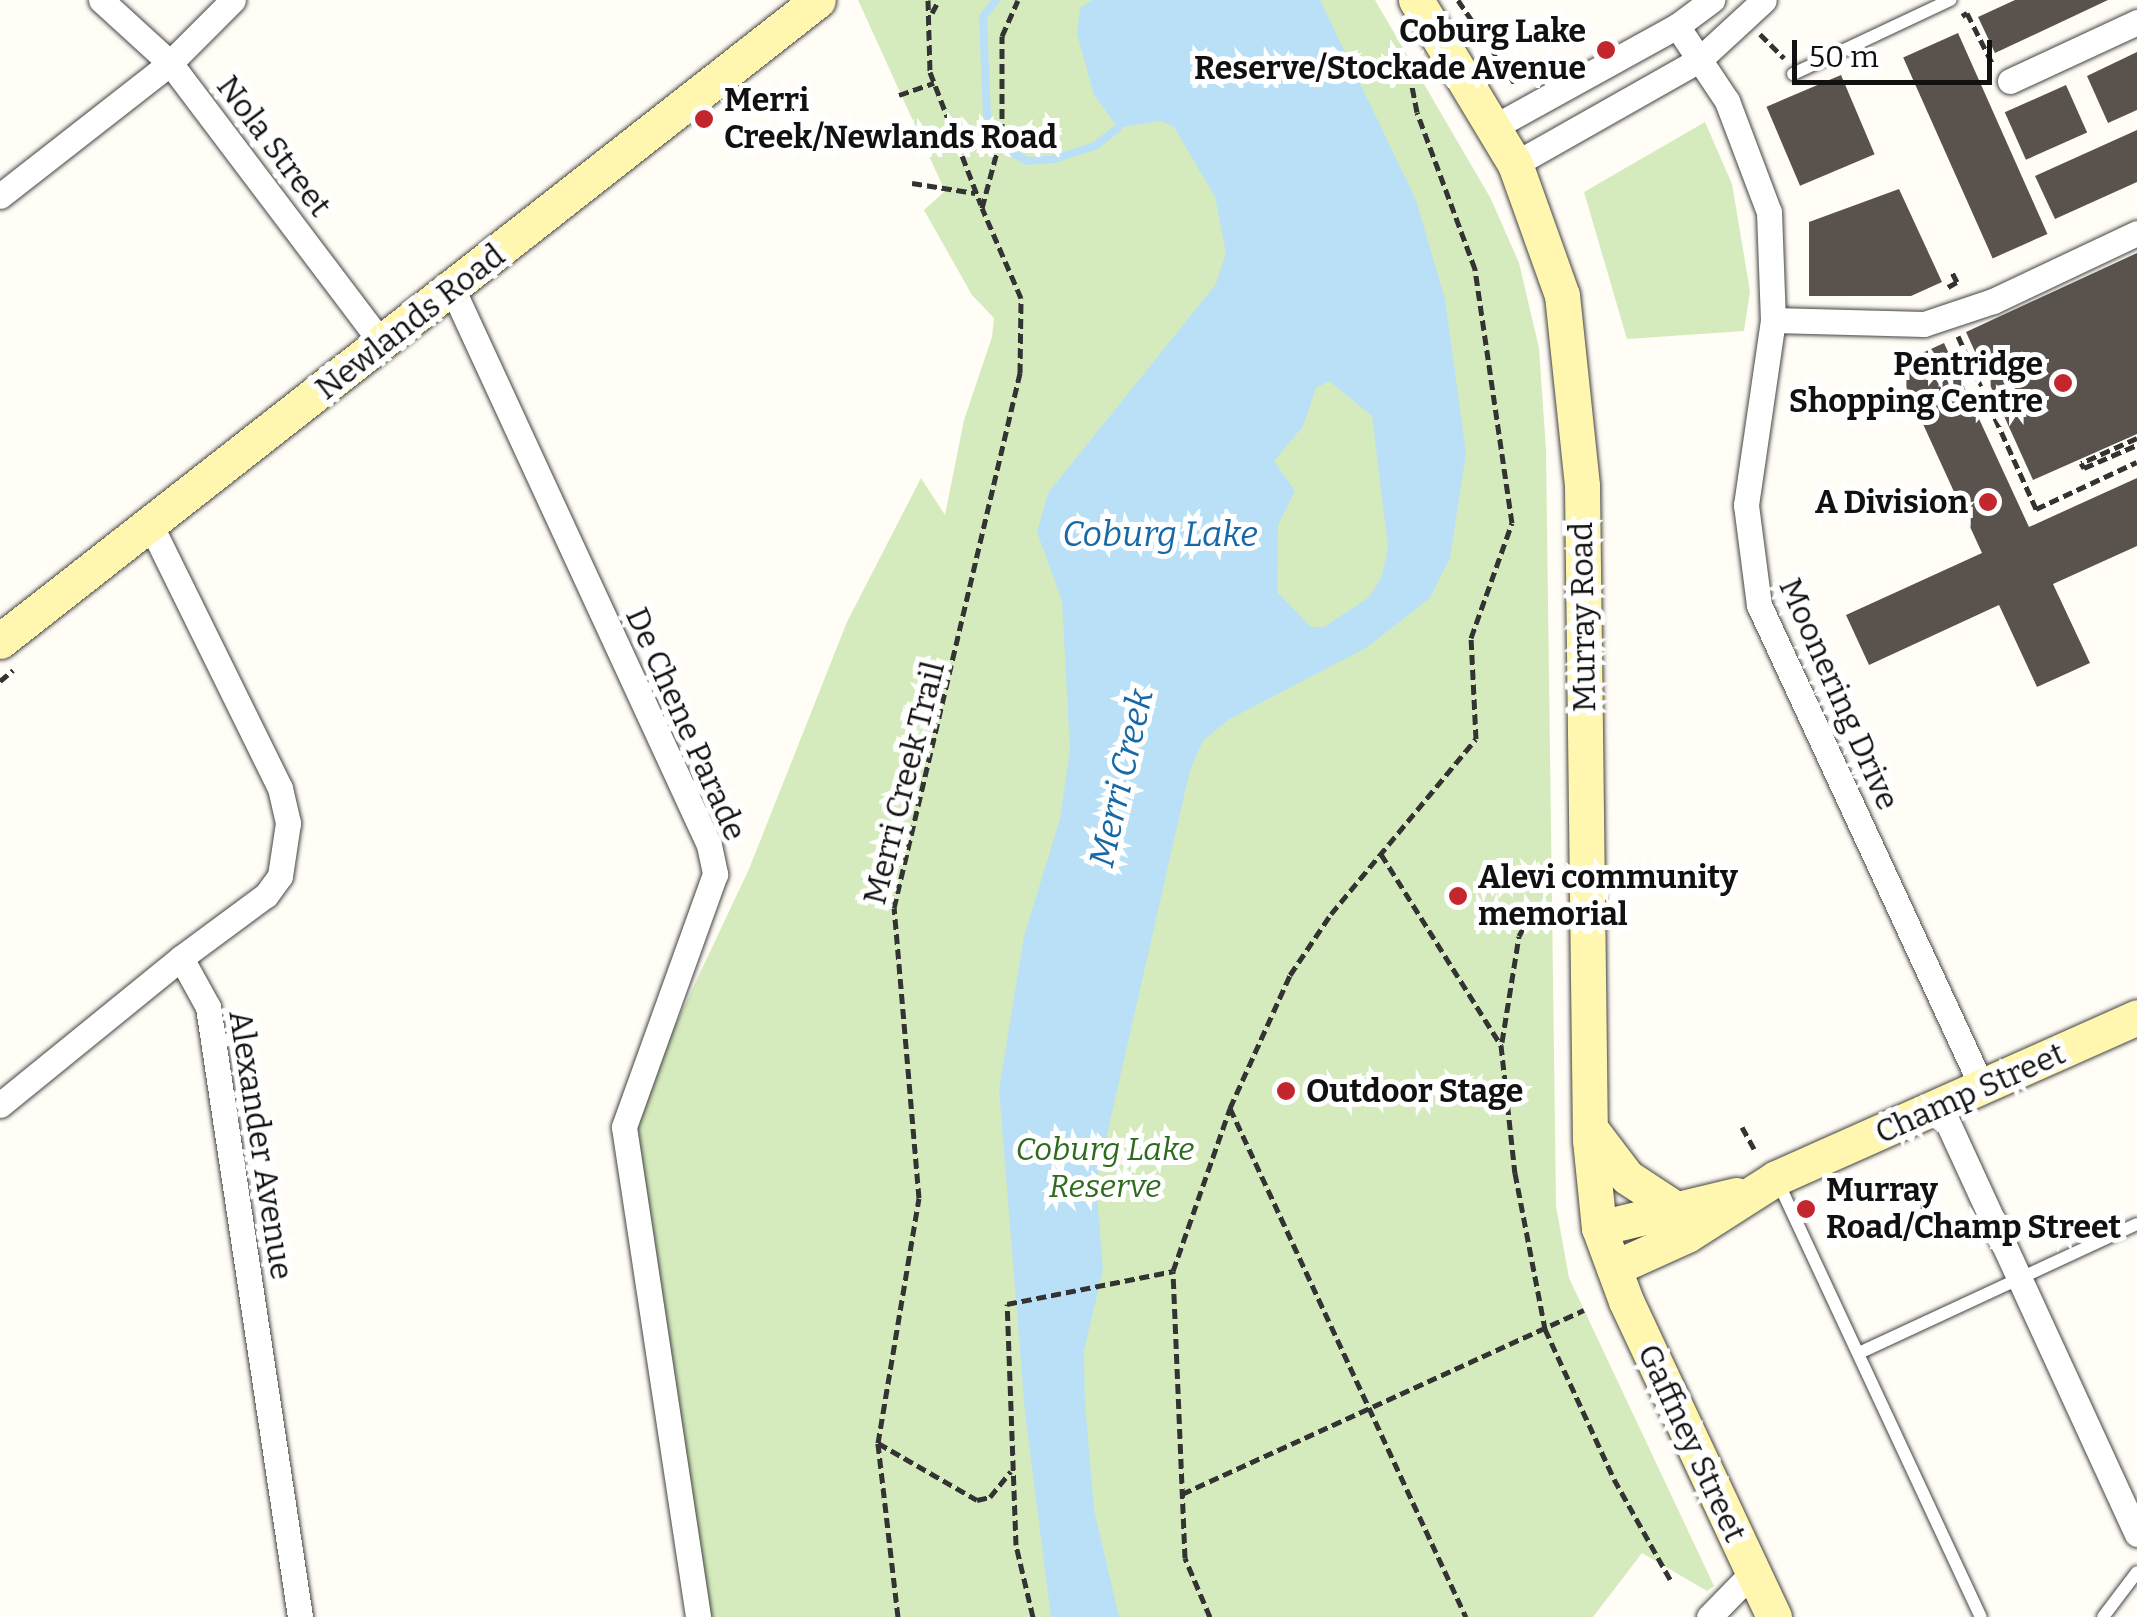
<!DOCTYPE html>
<html>
<head>
<meta charset="utf-8">
<style>
	body { margin:0 }
	#map { position:relative; width:2137px; height:1617px; overflow:hidden; background:#fffdf5; font-family:Bitter,serif }
	div>[style] { position:absolute }
	.green>* { inset:0; background:#d5ebbd }
	.water>* { inset:0; background:#b9e0f7 }
	.stream>* { height:8px; margin:-4px; padding:0 4px; transform-origin:4px; border-radius:4px; background:#b9e0f7 }
	.building>* { inset:0; background:#5a524d; transform-origin:0 0 }
	.path>* { height:5px; margin-top:-2.5px; transform-origin:0; background:repeating-linear-gradient(90deg,#333 0 10px,transparent 0 15px) }
	.roads { filter:drop-shadow(0 0 2px #444) drop-shadow(0 0 2px #444) }
	.lane>* { height:12px; margin:-6px; padding:0 6px; transform-origin:6px; border-radius:6px; background:#fff }
	.street>* { height:25px; margin:-12.5px; padding:0 12.5px; transform-origin:12.5px; border-radius:12.5px; background:#fff }
	.secondary>* { height:35px; margin:-17.5px; padding:0 17.5px; transform-origin:17.5px; border-radius:17.5px; background:#fff6b0 }
	.dots>* { width:28px; height:28px; translate:-50% -50%; box-sizing:border-box; border:5px solid #fff; border-radius:50% }
	span { translate:-50% -50%; white-space:nowrap; text-align:center; line-height:1.15; -webkit-text-stroke:10px #fff; paint-order:stroke }
	.poi-label { font-size:32px; color:#111; font-weight:700 }
	.right { translate:-100% -50%; text-align:right }
	.left { translate:0 -50%; text-align:left }
	.street-label { font-size:32px; color:#111 }
	.park-label { font-size:32px; color:#2f6b1f; font-style:italic }
	.water-label { font-size:35px; color:#1768a6; font-style:italic }
	.scale { position:absolute; left:1792px; top:40px; width:200px; height:45px; box-sizing:border-box; border:5px solid #111; border-top:0; padding-left:12px; font-size:30px; line-height:35px; white-space:nowrap; color:#111; -webkit-text-stroke:8px #fff; paint-order:stroke }
</style>
</head>
<body>
<div id="map">
	<div class="green">
		<div style="clip-path:polygon(858px 0,1375px 0,1491px 199px,1519px 263px,1539px 348px,1546px 450px,1556px 1206px,1569px 1278px,1714px 1586px,1707px 1591px,1642px 1553px,1593px 1617px,710px 1617px,635px 1111px,749px 869px,847px 622px,921px 478px,945px 515px,964px 420px,992px 337px,994px 318px,972px 295px,924px 210px,945px 191px)"></div>
		<div style="clip-path:polygon(1705px 122px,1732px 184px,1750px 291px,1744px 331px,1627px 339px,1584px 192px)"></div>
	</div>
	<div class="water">
		<div style="clip-path:polygon(evenodd,1092px 0,1320px 0,1416px 200px,1445px 299px,1466px 453px,1450px 558px,1430px 598px,1366px 648px,1228px 720px,1203px 741px,1190px 770px,1096px 1183px,1103px 1269px,1084px 1351px,1085px 1404px,1094px 1509px,1119px 1617px,1051px 1617px,1025px 1413px,999px 1089px,1024px 936px,1060px 819px,1070px 750px,1062px 601px,1037px 532px,1048px 493px,1216px 284px,1226px 253px,1215px 197px,1174px 127px,1161px 121px,1118px 128px,1094px 95px,1077px 34px,1080px 8px,1092px 0,1329px 381px,1372px 416px,1388px 547px,1382px 576px,1368px 598px,1324px 627px,1311px 627px,1277px 592px,1278px 525px,1295px 491px,1274px 461px,1303px 426px,1316px 388px,1329px 381px)"></div>
	</div>
	<div class="stream">
		<div style="left:996px;top:0;width:21px;rotate:127deg"></div>
		<div style="left:983px;top:17px;width:122px;rotate:87.7deg"></div>
		<div style="left:988px;top:139px;width:45px;rotate:29.4deg"></div>
		<div style="left:1027px;top:161px;width:27px;rotate:-4deg"></div>
		<div style="left:1054px;top:159px;width:43px;rotate:-17.6deg"></div>
		<div style="left:1095px;top:146px;width:29px;rotate:-38deg"></div>
	</div>
	<div class="building">
		<div style="clip-path:polygon(2015px 0,2108px 0,1995px 53px,1978px 17px)"></div>
		<div style="left:1958px;top:33px;width:220px;height:60px;rotate:66deg"></div>
		<div style="clip-path:polygon(2137px 52px,2137px 110px,2108px 123px,2087px 76px)"></div>
		<div style="left:1841px;top:75px;width:86px;height:81px;rotate:67deg"></div>
		<div style="left:2066px;top:85px;width:52px;height:67px;rotate:66deg"></div>
		<div style="clip-path:polygon(2137px 130px,2137px 182px,2055px 219px,2035px 176px)"></div>
		<div style="clip-path:polygon(1899px 189px,1942px 282px,1911px 296px,1809px 296px,1809px 222px)"></div>
		<div style="clip-path:polygon(2137px 253px,2137px 434px,2033px 480px,1966px 332px)"></div>
		<div style="clip-path:polygon(1944px 343px,2029px 527px,2137px 478px,2137px 546px,2053px 584px,2090px 663px,2037px 687px,1999px 605px,1869px 665px,1846px 615px,1982px 553px,1896px 365px)"></div>
	</div>
	<div class="path">
		<div style="left:928px;top:0;width:72px;rotate:88.4deg"></div>
		<div style="left:930px;top:72px;width:142px;rotate:69deg"></div>
		<div style="left:1458px;top:0;width:102px;rotate:55.8deg"></div>
		<div style="left:932px;top:13px;width:15px;rotate:-62deg"></div>
		<div style="left:1962px;top:16px;width:6px;rotate:-31deg"></div>
		<div style="left:1967px;top:13px;width:58px;rotate:63.4deg"></div>
		<div style="left:1760px;top:34px;width:34px;rotate:45deg"></div>
		<div style="left:899px;top:95px;width:37px;rotate:-19deg"></div>
		<div style="left:912px;top:183px;width:64px;rotate:9deg"></div>
		<div style="left:1948px;top:287px;width:10px;rotate:-29deg"></div>
		<div style="left:1957px;top:282px;width:11px;rotate:-117deg"></div>
		<div style="left:1958px;top:336px;width:190px;rotate:65.7deg"></div>
		<div style="left:2036px;top:509px;width:111px;rotate:-25deg"></div>
		<div style="left:2137px;top:438px;width:61px;rotate:155.9deg"></div>
		<div style="left:2081px;top:463px;width:6px;rotate:59deg"></div>
		<div style="left:2084px;top:468px;width:58px;rotate:-23.5deg"></div>
		<div style="left:0;top:681px;width:17px;rotate:-40deg"></div>
		<div style="left:1381px;top:854px;width:226px;rotate:57.9deg"></div>
		<div style="left:1501px;top:1045px;width:129px;rotate:83.8deg"></div>
		<div style="left:1515px;top:1173px;width:159px;rotate:79.1deg"></div>
		<div style="left:1545px;top:1329px;width:165px;rotate:65.3deg"></div>
		<div style="left:1614px;top:1479px;width:115px;rotate:60.8deg"></div>
		<div style="left:1502px;top:1042px;width:107px;rotate:-80.9deg"></div>
		<div style="left:1519px;top:936px;width:24px;rotate:-62deg"></div>
		<div style="left:1530px;top:915px;width:25px;rotate:-11deg"></div>
		<div style="left:1230px;top:1108px;width:561px;rotate:65.13deg"></div>
		<div style="left:1742px;top:1127px;width:25px;rotate:61deg"></div>
		<div style="left:878px;top:1443px;width:114px;rotate:29.9deg"></div>
		<div style="left:977px;top:1500px;width:13px;rotate:-13deg"></div>
		<div style="left:990px;top:1497px;width:33px;rotate:-51deg"></div>
		<div style="left:1182px;top:1494px;width:442px;rotate:-24.6deg"></div>
		<div style="left:898px;top:1617px;width:175px;rotate:-96.6deg"></div>
		<div style="left:878px;top:1443px;width:248px;rotate:-80.5deg"></div>
		<div style="left:919px;top:1198px;width:291px;rotate:-94.9deg"></div>
		<div style="left:894px;top:908px;width:550px;rotate:-76.75deg"></div>
		<div style="left:1020px;top:373px;width:75px;rotate:-89.2deg"></div>
		<div style="left:1021px;top:298px;width:98px;rotate:-113.4deg"></div>
		<div style="left:982px;top:208px;width:78px;rotate:-75.1deg"></div>
		<div style="left:1002px;top:133px;width:97px;rotate:-90deg"></div>
		<div style="left:1002px;top:36px;width:39px;rotate:-66deg"></div>
		<div style="left:1033px;top:1617px;width:74px;rotate:-103.3deg"></div>
		<div style="left:1016px;top:1545px;width:241px;rotate:-92.1deg"></div>
		<div style="left:1007px;top:1304px;width:169px;rotate:-11.2deg"></div>
		<div style="left:1210px;top:1617px;width:64px;rotate:-113deg"></div>
		<div style="left:1185px;top:1558px;width:287px;rotate:-92.4deg"></div>
		<div style="left:1173px;top:1271px;width:173px;rotate:-70.7deg"></div>
		<div style="left:1230px;top:1108px;width:146px;rotate:-65.7deg"></div>
		<div style="left:1290px;top:975px;width:73px;rotate:-56.1deg"></div>
		<div style="left:1331px;top:914px;width:227px;rotate:-50.4deg"></div>
		<div style="left:1476px;top:739px;width:101px;rotate:-92.8deg"></div>
		<div style="left:1471px;top:638px;width:122px;rotate:-70.4deg"></div>
		<div style="left:1512px;top:523px;width:257px;rotate:-98.3deg"></div>
		<div style="left:1475px;top:269px;width:167px;rotate:-110.3deg"></div>
		<div style="left:1417px;top:112px;width:42px;rotate:-101deg"></div>
	</div>
	<div class="roads">
		<div class="lane">
			<div style="left:1793px;top:74px;width:174px;rotate:-25.2deg"></div>
			<div style="left:1777px;top:1180px;width:482px;rotate:65deg"></div>
			<div style="left:1859px;top:1353px;width:306px;rotate:-24.9deg"></div>
			<div style="left:2103px;top:1617px;width:56px;rotate:-52.9deg"></div>
		</div>
		<div class="street">
			<div style="left:101px;top:0;width:93px;rotate:42.4deg"></div>
			<div style="left:170px;top:63px;width:351px;rotate:52.9deg"></div>
			<div style="left:1677px;top:26px;width:90px;rotate:56.3deg"></div>
			<div style="left:1727px;top:101px;width:119px;rotate:69.3deg"></div>
			<div style="left:1769px;top:212px;width:108px;rotate:87.9deg"></div>
			<div style="left:1773px;top:320px;width:187px;rotate:98.3deg"></div>
			<div style="left:1746px;top:505px;width:101px;rotate:82.6deg"></div>
			<div style="left:1759px;top:605px;width:533px;rotate:65.16deg"></div>
			<div style="left:2010px;top:81px;width:140px;rotate:-24.9deg"></div>
			<div style="left:1494px;top:127px;width:209px;rotate:-28.9deg"></div>
			<div style="left:1677px;top:26px;width:44px;rotate:-36.6deg"></div>
			<div style="left:1515px;top:164px;width:211px;rotate:-29.5deg"></div>
			<div style="left:1699px;top:60px;width:88px;rotate:-42.7deg"></div>
			<div style="left:0;top:196px;width:216px;rotate:-38deg"></div>
			<div style="left:170px;top:63px;width:89px;rotate:-45deg"></div>
			<div style="left:452px;top:288px;width:613px;rotate:65.23deg"></div>
			<div style="left:709px;top:845px;width:30px;rotate:78deg"></div>
			<div style="left:715px;top:874px;width:269px;rotate:109.8deg"></div>
			<div style="left:624px;top:1127px;width:496px;rotate:81.4deg"></div>
			<div style="left:1773px;top:320px;width:151px;rotate:1.5deg"></div>
			<div style="left:1924px;top:324px;width:73px;rotate:-18.4deg"></div>
			<div style="left:1993px;top:301px;width:159px;rotate:-25.3deg"></div>
			<div style="left:151px;top:526px;width:292px;rotate:63.8deg"></div>
			<div style="left:280px;top:788px;width:36px;rotate:77deg"></div>
			<div style="left:288px;top:823px;width:54px;rotate:98.6deg"></div>
			<div style="left:280px;top:876px;width:24px;rotate:126deg"></div>
			<div style="left:266px;top:895px;width:106px;rotate:143.5deg"></div>
			<div style="left:181px;top:958px;width:56px;rotate:61.1deg"></div>
			<div style="left:208px;top:1007px;width:617px;rotate:81.42deg"></div>
			<div style="left:0;top:1105px;width:233px;rotate:-39.1deg"></div>
			<div style="left:1941px;top:1108px;width:469px;rotate:65.3deg"></div>
			<div style="left:1709px;top:1617px;width:63px;rotate:-45.6deg"></div>
		</div>
		<div class="secondary">
			<div style="left:1416px;top:0;width:192px;rotate:58.9deg"></div>
			<div style="left:1515px;top:164px;width:139px;rotate:70.3deg"></div>
			<div style="left:1562px;top:295px;width:192px;rotate:84deg"></div>
			<div style="left:1582px;top:486px;width:654px;rotate:89.3deg"></div>
			<div style="left:1590px;top:1140px;width:88px;rotate:84.2deg"></div>
			<div style="left:1599px;top:1228px;width:78px;rotate:69.7deg"></div>
			<div style="left:1626px;top:1301px;width:349px;rotate:64.9deg"></div>
			<div style="left:0;top:641px;width:1039px;rotate:-38.08deg"></div>
			<div style="left:1590px;top:1128px;width:61px;rotate:52.9deg"></div>
			<div style="left:1627px;top:1177px;width:55px;rotate:33.1deg"></div>
			<div style="left:1599px;top:1228px;width:141px;rotate:-13.5deg"></div>
			<div style="left:1614px;top:1268px;width:80px;rotate:-24.3deg"></div>
			<div style="left:1687px;top:1235px;width:106px;rotate:-32.6deg"></div>
			<div style="left:1776px;top:1178px;width:395px;rotate:-24deg"></div>
		</div>
	</div>
	<div class="dots">
		<div style="left:1606px;top:50px;background:#c4262e"></div>
		<div style="left:704px;top:119px;background:#c4262e"></div>
		<div style="left:2063px;top:383px;background:#c4262e"></div>
		<div style="left:1988px;top:502px;background:#c4262e"></div>
		<div style="left:1458px;top:896px;background:#c4262e"></div>
		<div style="left:1286px;top:1091px;background:#c4262e"></div>
		<div style="left:1806px;top:1209px;background:#c4262e"></div>
	</div>
	<div class="poi-label">
		<span class="right" style="left:1586px;top:50px">Coburg Lake<br>Reserve/Stockade Avenue</span>
		<span class="left" style="left:724px;top:119px">Merri<br>Creek/Newlands Road</span>
		<span class="right" style="left:2043px;top:383px">Pentridge<br>Shopping Centre</span>
		<span class="right" style="left:1968px;top:502px">A Division</span>
		<span class="left" style="left:1478px;top:896px">Alevi community<br>memorial</span>
		<span class="left" style="left:1306px;top:1091px">Outdoor Stage</span>
		<span class="left" style="left:1826px;top:1209px">Murray<br>Road/Champ Street</span>
	</div>
	<div class="street-label">
		<span style="left:274px;top:146px;rotate:53deg">Nola Street</span>
		<span style="left:410px;top:322px;rotate:-38deg">Newlands Road</span>
		<span style="left:1583px;top:617px;rotate:-91deg">Murray Road</span>
		<span style="left:1839px;top:694px;rotate:66deg">Moonering Drive</span>
		<span style="left:686px;top:724px;rotate:66deg">De Chene Parade</span>
		<span style="left:904px;top:783px;rotate:-76deg">Merri Creek Trail</span>
		<span style="left:1970px;top:1093px;rotate:-24deg">Champ Street</span>
		<span style="left:261px;top:1145px;rotate:81deg">Alexander Avenue</span>
		<span style="left:1692px;top:1443px;rotate:65deg">Gaffney Street</span>
	</div>
	<div class="park-label">
		<span style="left:1105px;top:1168px">Coburg Lake<br>Reserve</span>
	</div>
	<div class="water-label">
		<span style="left:1160px;top:534px">Coburg Lake</span>
		<span style="left:1121px;top:778px;rotate:-77deg">Merri Creek</span>
	</div>
	<div class="scale">50 m</div>
</div>
</body>
</html>
